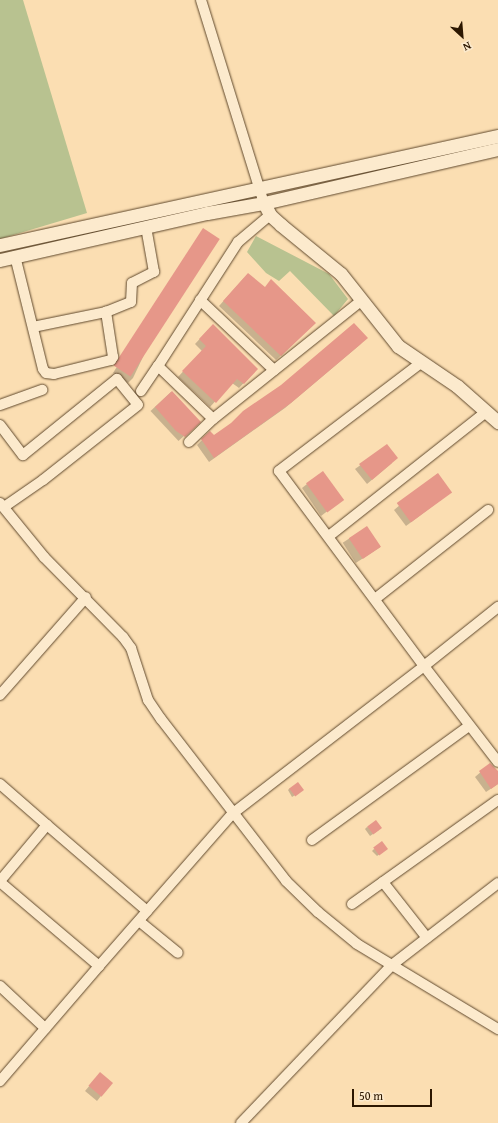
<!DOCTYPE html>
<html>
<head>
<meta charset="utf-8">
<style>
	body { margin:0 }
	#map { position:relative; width:498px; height:1123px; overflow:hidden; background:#fbdeb2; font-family:"Gentium Book Plus",serif }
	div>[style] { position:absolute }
	.green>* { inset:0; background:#b8c290 }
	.shadow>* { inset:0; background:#0003; transform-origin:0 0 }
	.building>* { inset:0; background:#e69789; transform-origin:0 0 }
	.roads { filter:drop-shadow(0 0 1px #60492d) drop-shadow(0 0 1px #60492d) }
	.minor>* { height:10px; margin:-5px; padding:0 5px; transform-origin:5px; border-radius:5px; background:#fceacd }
	.tertiary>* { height:13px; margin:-6.5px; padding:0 6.5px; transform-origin:6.5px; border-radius:6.5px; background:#fceacd }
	span { translate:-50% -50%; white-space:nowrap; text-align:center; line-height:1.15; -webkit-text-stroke:3px #fceacd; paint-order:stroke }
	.north { position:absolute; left:442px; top:16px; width:40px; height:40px; -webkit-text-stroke:3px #fceacd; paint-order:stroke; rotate:154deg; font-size:11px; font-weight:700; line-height:16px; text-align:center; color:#2c1701 }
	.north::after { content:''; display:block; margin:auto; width:14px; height:18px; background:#2c1701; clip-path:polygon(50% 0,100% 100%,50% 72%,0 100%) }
	.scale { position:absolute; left:352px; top:1089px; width:80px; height:18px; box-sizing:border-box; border:2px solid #2c1701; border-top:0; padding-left:5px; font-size:12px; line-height:14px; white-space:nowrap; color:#2c1701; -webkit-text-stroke:3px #fceacd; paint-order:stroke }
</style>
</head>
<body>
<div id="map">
	<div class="green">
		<div style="clip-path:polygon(0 0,23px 0,87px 213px,0 239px)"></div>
		<div style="clip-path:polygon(256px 236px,329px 274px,348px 299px,334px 316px,290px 271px,279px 281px,266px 273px,247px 252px)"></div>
	</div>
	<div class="shadow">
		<div style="clip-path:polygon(203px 230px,133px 378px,128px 383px,113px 373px)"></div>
		<div style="clip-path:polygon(244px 278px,264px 288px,315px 323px,276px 360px,219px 306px)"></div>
		<div style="clip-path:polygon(208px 330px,257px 369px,239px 388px,232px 383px,210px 407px,178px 377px,202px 351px,195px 344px)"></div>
		<div style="clip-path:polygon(362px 343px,285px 408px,209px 462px,197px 445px,210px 432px,213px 436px)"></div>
		<div style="left:171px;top:392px;width:41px;height:28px;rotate:47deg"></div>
		<div style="clip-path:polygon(387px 446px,392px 463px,367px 484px,355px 469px)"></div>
		<div style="clip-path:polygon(437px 474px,446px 496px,406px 526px,394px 510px)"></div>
		<div style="clip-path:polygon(307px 484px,342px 500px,321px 516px,302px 488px)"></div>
		<div style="left:367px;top:527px;width:24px;height:29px;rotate:57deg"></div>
		<div style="clip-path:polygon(490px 764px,498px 773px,498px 784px,486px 792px,475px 777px)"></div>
		<div style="clip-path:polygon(290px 788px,300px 792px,292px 797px,288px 790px)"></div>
		<div style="clip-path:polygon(367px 827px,379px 830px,370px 836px,365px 829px)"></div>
		<div style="clip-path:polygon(374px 849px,384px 851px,377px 856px,372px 851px)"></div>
		<div style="clip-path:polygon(96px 1078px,101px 1096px,97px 1101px,85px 1091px)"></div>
	</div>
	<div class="building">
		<div style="left:203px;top:228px;width:20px;height:164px;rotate:33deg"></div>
		<div style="clip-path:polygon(248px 273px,265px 287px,271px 279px,316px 323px,281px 356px,223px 301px)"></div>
		<div style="clip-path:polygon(354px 323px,368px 338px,291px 403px,214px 458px,201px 439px,210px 431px,214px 435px,231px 423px,243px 411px,281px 385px)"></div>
		<div style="clip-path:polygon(213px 324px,258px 369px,244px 384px,237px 379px,216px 403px,182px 371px,206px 346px,199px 339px)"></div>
		<div style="clip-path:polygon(172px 391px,201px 422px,185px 437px,176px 431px,155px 407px)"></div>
		<div style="clip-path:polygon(387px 444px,398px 458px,372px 480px,359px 464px)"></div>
		<div style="left:323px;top:471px;width:36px;height:21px;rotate:54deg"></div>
		<div style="left:438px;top:473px;width:24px;height:51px;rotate:54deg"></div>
		<div style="left:367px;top:526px;width:25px;height:22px;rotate:56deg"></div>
		<div style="clip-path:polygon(490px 763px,498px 771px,498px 784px,491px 789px,479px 771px)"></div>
		<div style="left:298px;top:782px;width:10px;height:11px;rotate:53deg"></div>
		<div style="left:376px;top:820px;width:10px;height:11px;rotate:53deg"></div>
		<div style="left:382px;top:841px;width:10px;height:11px;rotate:53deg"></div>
		<div style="left:100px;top:1072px;width:17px;height:18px;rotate:40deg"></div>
	</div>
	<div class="roads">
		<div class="minor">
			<div style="left:201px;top:0;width:213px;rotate:72.8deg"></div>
			<div style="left:270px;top:215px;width:42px;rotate:139.8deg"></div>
			<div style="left:238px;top:242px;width:148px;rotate:122.8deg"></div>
			<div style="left:158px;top:366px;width:76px;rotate:43.9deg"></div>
			<div style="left:213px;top:419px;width:191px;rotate:-38.6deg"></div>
			<div style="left:15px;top:256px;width:116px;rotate:76.1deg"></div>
			<div style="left:43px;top:369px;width:5px;rotate:53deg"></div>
			<div style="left:46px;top:373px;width:8px;rotate:7deg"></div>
			<div style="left:54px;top:374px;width:59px;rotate:-13.8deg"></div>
			<div style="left:111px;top:360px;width:4px;rotate:-56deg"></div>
			<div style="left:113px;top:357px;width:46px;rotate:-98.8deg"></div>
			<div style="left:106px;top:312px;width:27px;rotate:-22deg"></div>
			<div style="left:131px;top:302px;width:19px;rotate:-87deg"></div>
			<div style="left:132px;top:283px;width:25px;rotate:-27deg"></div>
			<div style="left:154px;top:272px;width:46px;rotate:-100.1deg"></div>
			<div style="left:200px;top:300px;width:102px;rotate:43.4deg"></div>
			<div style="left:33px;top:327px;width:75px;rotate:-11.6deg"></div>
			<div style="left:422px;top:362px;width:180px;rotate:142.7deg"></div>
			<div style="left:279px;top:471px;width:243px;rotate:53.4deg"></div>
			<div style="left:424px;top:666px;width:95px;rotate:-38.6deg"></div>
			<div style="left:141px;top:391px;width:30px;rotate:-56deg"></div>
			<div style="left:0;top:405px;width:45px;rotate:-19.7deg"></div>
			<div style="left:0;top:425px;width:38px;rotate:53deg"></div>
			<div style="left:23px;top:455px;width:121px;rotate:-39deg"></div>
			<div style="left:117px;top:379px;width:33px;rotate:51deg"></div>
			<div style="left:138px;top:405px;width:121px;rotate:141.7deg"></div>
			<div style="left:43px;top:480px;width:47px;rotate:145.3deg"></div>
			<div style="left:189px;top:442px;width:33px;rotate:-44deg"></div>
			<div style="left:0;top:503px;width:70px;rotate:50.8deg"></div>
			<div style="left:44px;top:557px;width:112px;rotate:45.4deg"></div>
			<div style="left:123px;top:637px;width:14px;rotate:54deg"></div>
			<div style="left:131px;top:648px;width:55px;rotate:71.9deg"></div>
			<div style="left:148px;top:700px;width:23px;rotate:56deg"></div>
			<div style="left:161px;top:719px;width:205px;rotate:52.3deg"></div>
			<div style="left:286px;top:881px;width:45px;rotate:44.1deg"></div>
			<div style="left:318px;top:912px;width:50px;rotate:39.4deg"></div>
			<div style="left:357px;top:944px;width:165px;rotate:31.1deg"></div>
			<div style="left:329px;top:536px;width:200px;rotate:-38.3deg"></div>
			<div style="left:375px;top:599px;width:144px;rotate:-38.2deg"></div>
			<div style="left:0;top:695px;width:130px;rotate:-48.7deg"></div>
			<div style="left:0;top:784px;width:62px;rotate:41.1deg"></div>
			<div style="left:312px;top:840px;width:194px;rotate:-36deg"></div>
			<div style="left:0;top:881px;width:73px;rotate:-50deg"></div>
			<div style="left:47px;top:825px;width:132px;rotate:40.7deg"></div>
			<div style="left:0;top:882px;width:130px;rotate:40.3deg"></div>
			<div style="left:99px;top:966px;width:152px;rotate:130.7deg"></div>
			<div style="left:383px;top:882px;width:71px;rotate:51.8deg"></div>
			<div style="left:352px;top:904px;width:179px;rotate:-35.5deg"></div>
			<div style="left:139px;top:921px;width:50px;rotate:39.4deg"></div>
			<div style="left:99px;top:966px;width:202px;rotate:-48.8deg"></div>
			<div style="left:232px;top:814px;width:242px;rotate:-37.6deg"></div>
			<div style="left:424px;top:666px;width:121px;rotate:52.4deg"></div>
			<div style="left:0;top:986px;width:62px;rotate:43deg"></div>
			<div style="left:241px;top:1123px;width:219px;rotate:-46.3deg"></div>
			<div style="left:392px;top:965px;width:134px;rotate:-37.7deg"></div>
		</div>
		<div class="tertiary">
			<div style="left:264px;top:203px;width:13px;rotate:63deg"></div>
			<div style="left:270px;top:215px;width:15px;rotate:42deg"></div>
			<div style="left:281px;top:225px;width:77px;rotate:39.2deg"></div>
			<div style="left:341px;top:274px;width:92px;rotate:51.6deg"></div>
			<div style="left:398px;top:346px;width:71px;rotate:34.1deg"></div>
			<div style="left:457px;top:386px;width:55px;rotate:41.3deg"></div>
			<div style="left:0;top:245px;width:510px;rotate:-12.35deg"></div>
			<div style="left:0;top:260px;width:212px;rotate:-12.8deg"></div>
			<div style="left:207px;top:213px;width:58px;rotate:-10deg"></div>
			<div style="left:264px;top:203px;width:240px;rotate:-13deg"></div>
		</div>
	</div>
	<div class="north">N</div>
	<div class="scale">50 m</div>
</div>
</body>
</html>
